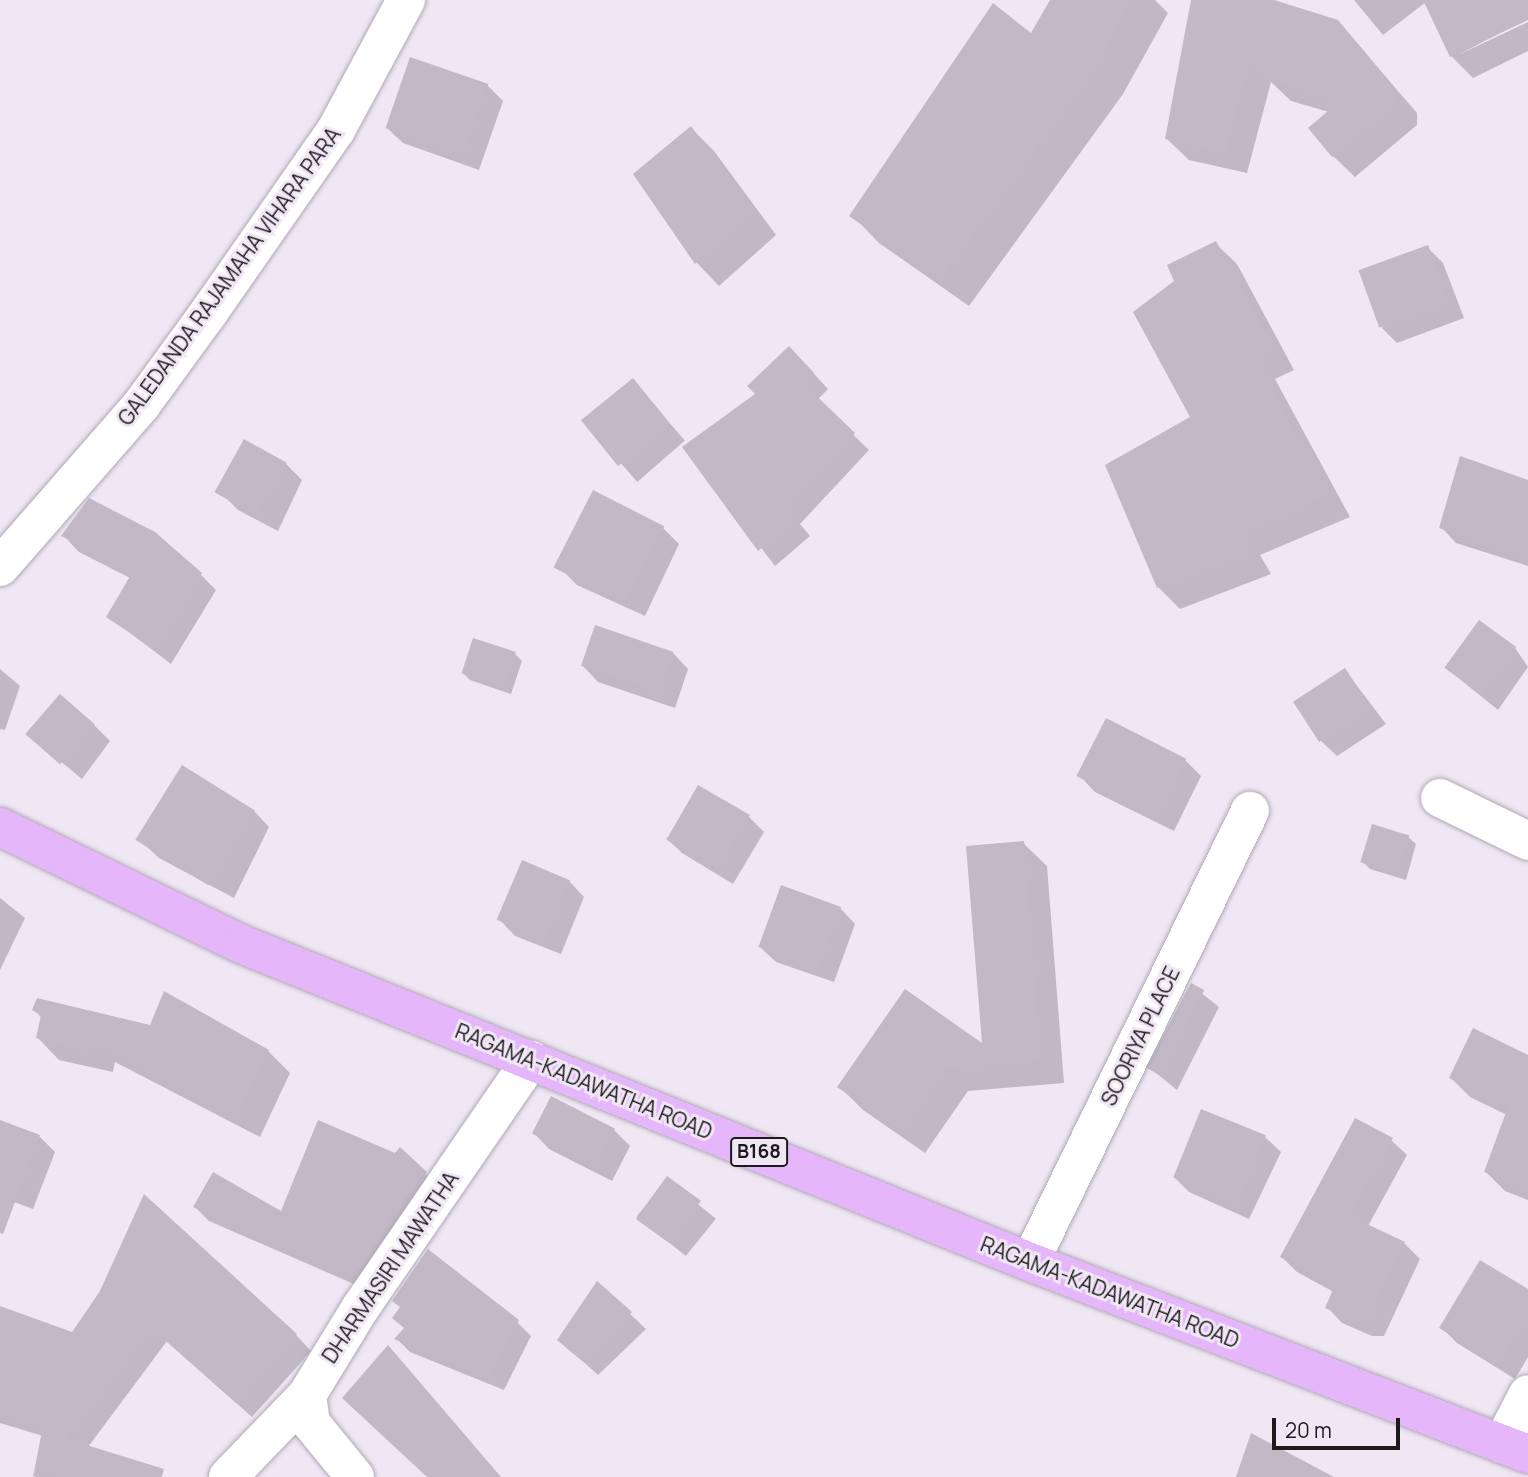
<!DOCTYPE html>
<html>
<head>
<meta charset="utf-8">
<style>
	body { margin:0 }
	#map { position:relative; width:1528px; height:1477px; overflow:hidden; background:#f0e7f5; font-family:Manrope,sans-serif }
	div>[style] { position:absolute }
	.shadow>* { inset:0; background:#0003; transform-origin:0 0 }
	.building>* { inset:0; background:#c2b8c6; transform-origin:0 0 }
	.roads { filter:drop-shadow(0 0 2px #b1a8b6) drop-shadow(0 0 2px #b1a8b6) }
	.minor>* { height:38px; margin:-19px; padding:0 19px; transform-origin:19px; border-radius:19px; background:#fff }
	.primary>* { height:38px; margin:-19px; padding:0 19px; transform-origin:19px; border-radius:19px; background:#e5b6f9 }
	span { translate:-50% -50%; white-space:nowrap; text-align:center; line-height:1.15; -webkit-text-stroke:6px #f0e7f5; paint-order:stroke }
	.shield-label span { padding:2px 5px; background:#f0e7f5; border:2px solid; border-radius:5px; -webkit-text-stroke-width:0 }
	.shield-label { font-size:19px; color:#1d1a1e; font-weight:700 }
	.street-label { font-size:21px; color:#1d1a1e }
	.scale { position:absolute; left:1272px; top:1418px; width:128px; height:32px; box-sizing:border-box; border:4px solid #1d1a1e; border-top:0; padding-left:9px; font-size:21px; line-height:24px; white-space:nowrap; color:#1d1a1e; -webkit-text-stroke:5px #f0e7f5; paint-order:stroke }
</style>
</head>
<body>
<div id="map">
	<div class="shadow">
		<div style="clip-path:polygon(1052px 0,1155px 0,1168px 13px,1123px 94px,969px 306px,879px 243px,852px 215px,1032px 35px)"></div>
		<div style="clip-path:polygon(1193px 0,1268px 0,1337px 21px,1417px 113px,1417px 125px,1355px 177px,1333px 156px,1329px 112px,1291px 101px,1271px 82px,1247px 173px,1189px 160px,1167px 139px)"></div>
		<div style="clip-path:polygon(1354px 0,1528px 0,1528px 18px,1458px 55px,1528px 22px,1528px 51px,1473px 78px,1451px 56px,1426px 2px,1383px 35px)"></div>
		<div style="clip-path:polygon(487px 85px,503px 101px,479px 170px,403px 143px,387px 128px)"></div>
		<div style="clip-path:polygon(691px 128px,714px 151px,776px 235px,719px 286px,697px 263px,636px 174px)"></div>
		<div style="clip-path:polygon(1215px 243px,1237px 264px,1294px 370px,1275px 379px,1350px 517px,1260px 555px,1271px 574px,1180px 609px,1158px 587px,1192px 417px,1176px 282px)"></div>
		<div style="clip-path:polygon(1427px 247px,1443px 263px,1464px 318px,1397px 343px,1382px 328px)"></div>
		<div style="clip-path:polygon(805px 364px,828px 389px,817px 400px,869px 450px,800px 524px,810px 536px,775px 566px,684px 447px)"></div>
		<div style="left:633px;top:381px;width:79px;height:63px;rotate:49deg"></div>
		<div style="clip-path:polygon(286px 464px,302px 480px,278px 531px,238px 510px,223px 495px)"></div>
		<div style="clip-path:polygon(1528px 482px,1528px 566px,1456px 543px,1441px 527px)"></div>
		<div style="clip-path:polygon(594px 492px,663px 528px,679px 544px,645px 616px,577px 585px,561px 569px)"></div>
		<div style="clip-path:polygon(64px 536px,201px 575px,216px 590px,171px 664px,108px 616px,130px 578px,79px 552px)"></div>
		<div style="clip-path:polygon(1515px 648px,1528px 667px,1498px 710px,1446px 668px)"></div>
		<div style="clip-path:polygon(673px 653px,688px 669px,675px 708px,598px 682px,583px 666px)"></div>
		<div style="clip-path:polygon(515px 654px,522px 661px,511px 694px,470px 680px,463px 673px)"></div>
		<div style="clip-path:polygon(0 669px,20px 686px,5px 730px,0 729px)"></div>
		<div style="clip-path:polygon(1345px 670px,1386px 724px,1337px 756px,1321px 741px)"></div>
		<div style="clip-path:polygon(1107px 721px,1185px 760px,1201px 776px,1174px 831px,1095px 792px,1080px 776px)"></div>
		<div style="clip-path:polygon(94px 725px,110px 741px,82px 779px,31px 737px)"></div>
		<div style="clip-path:polygon(254px 811px,269px 827px,234px 898px,159px 858px,143px 843px)"></div>
		<div style="clip-path:polygon(749px 817px,764px 832px,733px 884px,682px 853px,666px 838px)"></div>
		<div style="clip-path:polygon(1408px 837px,1416px 844px,1406px 880px,1370px 869px,1363px 862px)"></div>
		<div style="clip-path:polygon(1023px 843px,1047px 866px,1064px 1083px,968px 1091px,925px 1153px,863px 1110px,840px 1087px,984px 1047px)"></div>
		<div style="clip-path:polygon(569px 881px,584px 897px,561px 954px,515px 936px,500px 920px)"></div>
		<div style="clip-path:polygon(0 898px,25px 918px,0 970px)"></div>
		<div style="clip-path:polygon(840px 908px,855px 924px,834px 982px,776px 962px,760px 947px)"></div>
		<div style="clip-path:polygon(1191px 985px,1219px 1007px,1177px 1090px,1151px 1069px)"></div>
		<div style="clip-path:polygon(165px 994px,268px 1051px,290px 1073px,260px 1137px,115px 1062px,113px 1072px,59px 1060px,38px 1038px,42px 1018px,34px 1010px,151px 1027px)"></div>
		<div style="clip-path:polygon(1528px 1057px,1528px 1200px,1505px 1191px,1486px 1172px,1507px 1115px,1470px 1097px,1451px 1078px)"></div>
		<div style="clip-path:polygon(0 1121px,40px 1137px,55px 1152px,33px 1209px,0 1197px)"></div>
		<div style="clip-path:polygon(614px 1130px,630px 1146px,612px 1181px,549px 1149px,534px 1133px)"></div>
		<div style="clip-path:polygon(1265px 1137px,1281px 1152px,1249px 1219px,1189px 1192px,1174px 1177px)"></div>
		<div style="clip-path:polygon(1391px 1140px,1407px 1155px,1368px 1226px,1404px 1243px,1420px 1259px,1384px 1336px,1372px 1336px,1342px 1323px,1327px 1307px,1334px 1292px,1297px 1272px,1282px 1257px)"></div>
		<div style="clip-path:polygon(400px 1150px,441px 1188px,370px 1291px,209px 1221px,195px 1207px,282px 1213px)"></div>
		<div style="left:667px;top:1179px;width:63px;height:48px;rotate:39deg"></div>
		<div style="clip-path:polygon(597px 1283px,646px 1329px,598px 1375px,559px 1340px)"></div>
		<div style="clip-path:polygon(1528px 1291px,1528px 1357px,1515px 1379px,1457px 1343px,1441px 1327px)"></div>
		<div style="clip-path:polygon(102px 1292px,296px 1335px,311px 1351px,252px 1417px,167px 1341px,88px 1447px,127px 1477px,35px 1477px,43px 1436px,0 1423px,0 1308px,73px 1334px)"></div>
		<div style="clip-path:polygon(517px 1322px,531px 1336px,504px 1390px,410px 1352px,397px 1339px)"></div>
	</div>
	<div class="building">
		<div style="clip-path:polygon(1050px 0,1132px 0,1096px 66px,940px 280px,849px 216px,993px 3px,1031px 33px)"></div>
		<div style="clip-path:polygon(1191px 0,1274px 0,1338px 20px,1396px 89px,1396px 103px,1332px 157px,1308px 128px,1340px 101px,1267px 80px,1250px 60px,1226px 153px,1165px 139px)"></div>
		<div style="clip-path:polygon(1423px 0,1528px 0,1528px 20px,1450px 57px)"></div>
		<div style="left:410px;top:57px;width:83px;height:75px;rotate:19deg"></div>
		<div style="clip-path:polygon(691px 126px,754px 211px,695px 264px,633px 174px)"></div>
		<div style="clip-path:polygon(1216px 241px,1274px 348px,1255px 357px,1329px 495px,1240px 533px,1250px 552px,1157px 588px,1105px 465px,1190px 417px,1133px 312px,1174px 281px,1167px 265px)"></div>
		<div style="left:1428px;top:245px;width:61px;height:74px;rotate:70deg"></div>
		<div style="clip-path:polygon(789px 346px,814px 373px,803px 383px,855px 433px,785px 507px,796px 519px,758px 551px,682px 447px,755px 394px,747px 386px)"></div>
		<div style="left:633px;top:378px;width:59px;height:67px;rotate:51deg"></div>
		<div style="left:244px;top:439px;width:49px;height:61px;rotate:29deg"></div>
		<div style="clip-path:polygon(1460px 456px,1528px 480px,1528px 556px,1439px 528px)"></div>
		<div style="left:593px;top:490px;width:80px;height:87px;rotate:27deg"></div>
		<div style="clip-path:polygon(89px 498px,155px 532px,202px 573px,155px 650px,106px 617px,132px 573px,61px 536px)"></div>
		<div style="left:1479px;top:620px;width:46px;height:59px;rotate:36deg"></div>
		<div style="left:595px;top:625px;width:83px;height:43px;rotate:19deg"></div>
		<div style="left:473px;top:638px;width:45px;height:37px;rotate:18deg"></div>
		<div style="left:1345px;top:668px;width:48px;height:62px;rotate:57deg"></div>
		<div style="left:60px;top:694px;width:46px;height:53px;rotate:41deg"></div>
		<div style="left:1106px;top:718px;width:90px;height:65px;rotate:27deg"></div>
		<div style="left:182px;top:765px;width:86px;height:88px;rotate:32deg"></div>
		<div style="left:698px;top:785px;width:60px;height:63px;rotate:30deg"></div>
		<div style="left:1372px;top:824px;width:39px;height:40px;rotate:17deg"></div>
		<div style="clip-path:polygon(1024px 841px,1042px 1061px,945px 1069px,901px 1131px,837px 1087px,905px 989px,982px 1043px,966px 846px)"></div>
		<div style="left:522px;top:860px;width:52px;height:65px;rotate:23deg"></div>
		<div style="left:781px;top:885px;width:64px;height:66px;rotate:20deg"></div>
		<div style="left:1191px;top:983px;width:15px;height:96px;rotate:28deg"></div>
		<div style="clip-path:polygon(164px 991px,269px 1050px,238px 1116px,93px 1042px,91px 1052px,36px 1038px,41px 1015px,32px 1010px,37px 998px,150px 1025px)"></div>
		<div style="clip-path:polygon(1473px 1028px,1528px 1055px,1528px 1189px,1484px 1172px,1508px 1107px,1449px 1078px)"></div>
		<div style="left:551px;top:1096px;width:72px;height:42px;rotate:27deg"></div>
		<div style="left:1201px;top:1109px;width:70px;height:74px;rotate:22deg"></div>
		<div style="clip-path:polygon(1355px 1118px,1393px 1138px,1350px 1216px,1405px 1242px,1368px 1321px,1355px 1321px,1325px 1308px,1334px 1287px,1280px 1257px)"></div>
		<div style="clip-path:polygon(0 1120px,40px 1135px,3px 1234px,0 1233px)"></div>
		<div style="clip-path:polygon(318px 1120px,395px 1153px,400px 1147px,427px 1172px,388px 1218px,393px 1222px,355px 1277px,193px 1207px,213px 1172px,281px 1211px)"></div>
		<div style="left:667px;top:1176px;width:42px;height:53px;rotate:36deg"></div>
		<div style="clip-path:polygon(144px 1194px,297px 1334px,236px 1403px,150px 1327px,67px 1439px,164px 1469px,162px 1477px,68px 1477px,44px 1470px,33px 1477px,43px 1426px,0 1413px,0 1306px,72px 1332px,100px 1291px)"></div>
		<div style="clip-path:polygon(428px 1249px,519px 1320px,490px 1377px,394px 1339px,404px 1328px,392px 1318px,400px 1307px,392px 1301px)"></div>
		<div style="clip-path:polygon(1480px 1260px,1528px 1289px,1528px 1316px,1498px 1365px,1439px 1328px)"></div>
		<div style="clip-path:polygon(597px 1281px,632px 1312px,582px 1361px,557px 1340px)"></div>
		<div style="clip-path:polygon(388px 1345px,501px 1477px,427px 1477px,342px 1398px)"></div>
		<div style="clip-path:polygon(1251px 1433px,1334px 1477px,1236px 1477px)"></div>
	</div>
	<div class="roads">
		<div class="minor">
			<div style="left:0;top:567px;width:216px;rotate:-48.9deg"></div>
			<div style="left:142px;top:404px;width:114px;rotate:-53.9deg"></div>
			<div style="left:209px;top:312px;width:222px;rotate:-55.1deg"></div>
			<div style="left:336px;top:130px;width:148px;rotate:-61.7deg"></div>
			<div style="left:1440px;top:798px;width:98px;rotate:26deg"></div>
			<div style="left:1030px;top:1262px;width:502px;rotate:-64deg"></div>
			<div style="left:1502px;top:1444px;width:56px;rotate:-62.5deg"></div>
			<div style="left:228px;top:1477px;width:114px;rotate:-46.1deg"></div>
			<div style="left:355px;top:1477px;width:70px;rotate:-129.2deg"></div>
			<div style="left:311px;top:1423px;width:28px;rotate:-98deg"></div>
			<div style="left:307px;top:1395px;width:103px;rotate:-58.5deg"></div>
			<div style="left:361px;top:1307px;width:300px;rotate:-55.5deg"></div>
		</div>
		<div class="primary">
			<div style="left:0;top:827px;width:268px;rotate:25.9deg"></div>
			<div style="left:241px;top:944px;width:851px;rotate:21.95deg"></div>
			<div style="left:1030px;top:1262px;width:534px;rotate:21.08deg"></div>
		</div>
	</div>
	<div class="shield-label">
		<span style="left:759px;top:1152px">B168</span>
	</div>
	<div class="street-label">
		<span style="left:229px;top:276px;rotate:-54deg">GALEDANDA RAJAMAHA VIHARA PARA</span>
		<span style="left:1140px;top:1036px;rotate:-64deg">SOORIYA PLACE</span>
		<span style="left:584px;top:1081px;rotate:22deg">RAGAMA-KADAWATHA ROAD</span>
		<span style="left:390px;top:1267px;rotate:-56deg">DHARMASIRI MAWATHA</span>
		<span style="left:1110px;top:1292px;rotate:21deg">RAGAMA-KADAWATHA ROAD</span>
	</div>
	<div class="scale">20 m</div>
</div>
</body>
</html>
